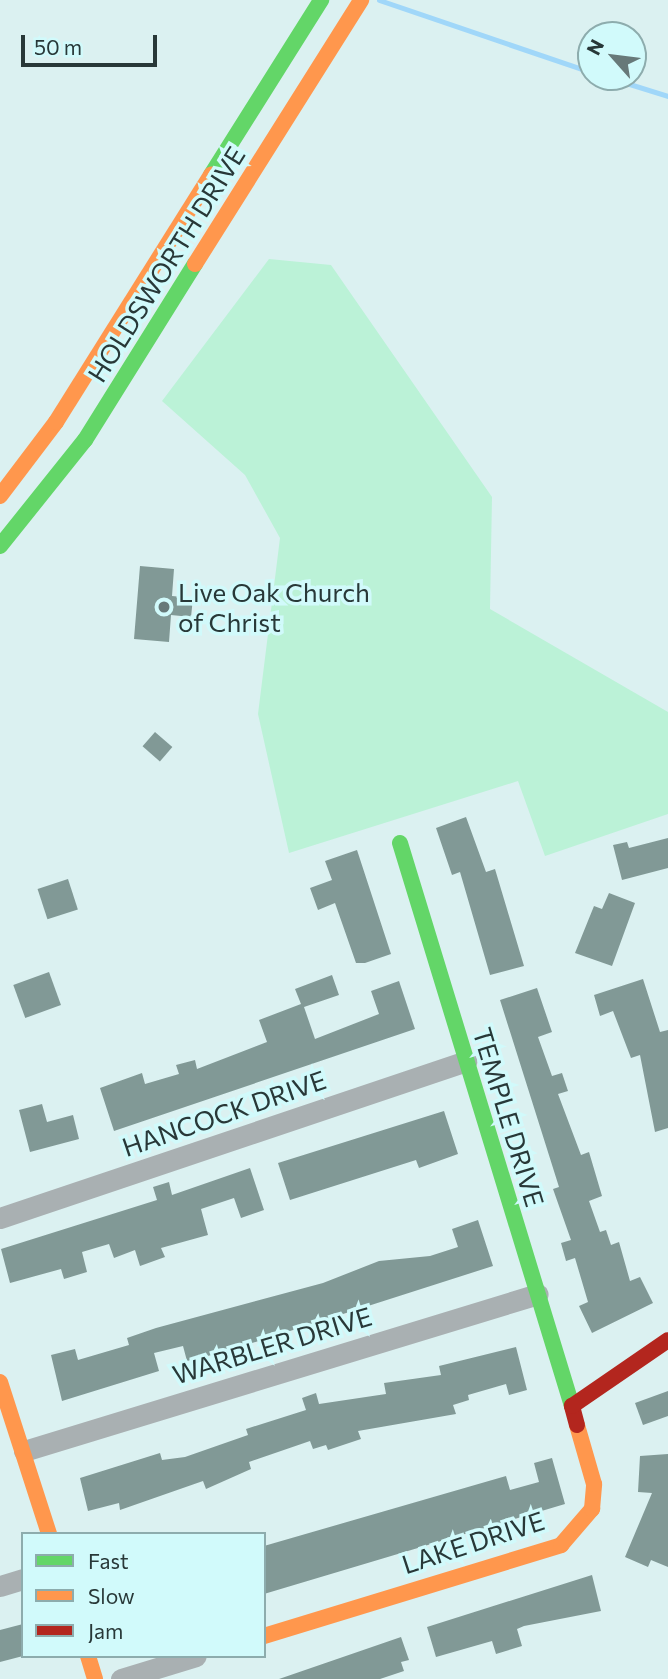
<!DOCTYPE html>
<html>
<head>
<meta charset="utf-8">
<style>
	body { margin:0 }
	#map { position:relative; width:668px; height:1679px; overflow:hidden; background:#dbf1f1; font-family:Commissioner,sans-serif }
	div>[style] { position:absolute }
	.green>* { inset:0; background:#bbf2d7 }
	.stream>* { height:5px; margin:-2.5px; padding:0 2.5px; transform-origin:2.5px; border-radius:2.5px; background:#a0d7f9 }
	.building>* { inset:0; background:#819996; transform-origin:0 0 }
	.street>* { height:21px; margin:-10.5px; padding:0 10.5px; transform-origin:10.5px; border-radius:10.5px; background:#a9b0b2 }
	.fast>* { height:16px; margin:-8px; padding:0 8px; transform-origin:8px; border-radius:8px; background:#63d668 }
	.slow>* { height:16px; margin:-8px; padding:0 8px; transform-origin:8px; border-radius:8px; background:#ff974d }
	.jam>* { height:16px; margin:-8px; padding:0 8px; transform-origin:8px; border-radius:8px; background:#b3261e }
	.dots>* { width:19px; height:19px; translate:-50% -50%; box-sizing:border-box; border:4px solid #d1fafb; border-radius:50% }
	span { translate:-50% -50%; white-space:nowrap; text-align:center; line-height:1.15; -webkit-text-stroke:7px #d1fafb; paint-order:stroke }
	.street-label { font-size:26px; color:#283838 }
	.poi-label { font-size:26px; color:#283838 }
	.left { translate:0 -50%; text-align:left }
	.legend { position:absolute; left:21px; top:1532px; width:245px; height:126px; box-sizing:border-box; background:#d1fafb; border:2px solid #8dacad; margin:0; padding:9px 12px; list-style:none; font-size:21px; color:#283838 }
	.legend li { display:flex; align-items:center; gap:14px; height:35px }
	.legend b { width:35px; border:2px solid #8dacad }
	.north { position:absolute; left:577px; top:21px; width:70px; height:70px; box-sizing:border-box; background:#d1fafb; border:2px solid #8dacad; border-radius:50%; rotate:298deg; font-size:19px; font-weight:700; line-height:28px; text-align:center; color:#283838 }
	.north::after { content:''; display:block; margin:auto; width:24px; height:32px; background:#677979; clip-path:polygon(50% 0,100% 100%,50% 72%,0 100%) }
	.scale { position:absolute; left:21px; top:35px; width:136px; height:32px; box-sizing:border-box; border:4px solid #283838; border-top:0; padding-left:9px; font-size:21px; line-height:24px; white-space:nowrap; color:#283838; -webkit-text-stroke:5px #d1fafb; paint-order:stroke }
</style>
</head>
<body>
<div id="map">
	<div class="green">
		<div style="clip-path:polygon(269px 259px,331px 265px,492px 497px,490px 609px,668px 712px,668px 814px,545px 856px,518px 781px,289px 853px,258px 714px,280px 538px,245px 475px,162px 401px)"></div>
	</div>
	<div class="stream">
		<div style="left:379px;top:0;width:224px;rotate:18.8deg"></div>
		<div style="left:607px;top:77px;width:64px;rotate:17.3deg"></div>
	</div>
	<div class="building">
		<div style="clip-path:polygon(140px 566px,174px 569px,172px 596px,193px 598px,191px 617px,171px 615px,169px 642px,134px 639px)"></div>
		<div style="left:155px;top:732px;width:23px;height:19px;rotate:41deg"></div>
		<div style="clip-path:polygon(466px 817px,486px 872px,495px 869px,524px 966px,490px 975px,460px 872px,452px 875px,436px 828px)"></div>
		<div style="clip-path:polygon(668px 838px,668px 868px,622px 880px,613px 845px,627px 842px,629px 848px)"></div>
		<div style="clip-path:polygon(357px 850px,391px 954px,365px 963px,356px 963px,335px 903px,318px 910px,310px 888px,332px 880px,325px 861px)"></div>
		<div style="left:68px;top:879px;width:32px;height:32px;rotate:72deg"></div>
		<div style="clip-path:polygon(609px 893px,635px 903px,612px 966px,575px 953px,594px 906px,602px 909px)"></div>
		<div style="left:49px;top:972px;width:35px;height:38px;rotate:70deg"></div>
		<div style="clip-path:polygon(332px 975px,339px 995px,304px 1007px,315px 1039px,379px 1014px,371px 991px,399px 981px,415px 1029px,114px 1131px,100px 1088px,142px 1073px,145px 1084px,179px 1074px,176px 1065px,195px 1060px,197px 1069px,267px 1042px,259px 1020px,301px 1004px,295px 989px)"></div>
		<div style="clip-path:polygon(643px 979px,660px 1032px,668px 1030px,668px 1128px,655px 1132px,640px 1055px,631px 1058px,613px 1011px,600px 1016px,594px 995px)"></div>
		<div style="clip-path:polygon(537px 988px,552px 1032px,538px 1037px,552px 1076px,562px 1073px,568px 1091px,558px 1094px,581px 1155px,589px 1152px,602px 1196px,589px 1201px,600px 1232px,606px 1230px,611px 1245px,619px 1242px,630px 1281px,640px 1277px,653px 1303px,592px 1333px,579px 1306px,588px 1302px,575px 1258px,566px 1261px,561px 1243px,571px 1240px,553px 1189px,559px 1187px,500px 1000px)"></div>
		<div style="clip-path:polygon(42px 1104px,47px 1122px,73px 1115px,79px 1139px,30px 1152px,19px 1110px)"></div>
		<div style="clip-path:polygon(444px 1111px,458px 1154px,419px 1168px,416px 1160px,290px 1200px,278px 1163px)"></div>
		<div style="clip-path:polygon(250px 1168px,264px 1210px,241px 1218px,234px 1198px,201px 1209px,208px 1235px,161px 1248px,165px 1257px,140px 1266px,135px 1250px,114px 1258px,109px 1244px,82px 1252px,87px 1272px,64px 1279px,61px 1269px,10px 1283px,1px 1249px,157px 1200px,153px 1187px,169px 1182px,172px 1195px)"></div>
		<div style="clip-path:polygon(478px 1220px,493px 1266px,224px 1352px,187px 1361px,183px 1346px,154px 1353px,159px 1371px,62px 1401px,51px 1355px,75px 1349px,78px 1360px,129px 1345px,127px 1338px,156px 1328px,323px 1283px,379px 1261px,430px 1256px,458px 1247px,452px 1229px)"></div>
		<div style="clip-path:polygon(516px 1347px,527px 1390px,509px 1395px,506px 1384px,468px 1395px,469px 1400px,453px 1405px,456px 1414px,358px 1431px,361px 1439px,328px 1450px,326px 1445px,313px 1449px,310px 1441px,249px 1462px,251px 1469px,206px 1489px,203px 1481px,120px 1510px,119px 1503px,88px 1511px,80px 1478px,160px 1453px,162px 1460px,185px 1457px,248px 1435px,246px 1429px,306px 1410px,302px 1398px,316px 1393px,319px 1404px,386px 1394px,384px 1383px,441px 1375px,439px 1366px)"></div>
		<div style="clip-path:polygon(668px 1391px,668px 1416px,643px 1425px,635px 1403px)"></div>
		<div style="clip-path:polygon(668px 1454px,668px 1567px,651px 1560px,648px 1567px,625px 1557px,652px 1493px,638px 1492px,640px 1456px)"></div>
		<div style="clip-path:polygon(552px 1458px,565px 1504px,264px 1594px,264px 1546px,506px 1476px,510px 1490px,539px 1482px,534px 1463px)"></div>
		<div style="clip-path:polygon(592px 1575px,601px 1611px,524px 1626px,517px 1629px,522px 1646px,496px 1654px,492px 1641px,436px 1657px,427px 1627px)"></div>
		<div style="clip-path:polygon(23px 1624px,23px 1656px,0 1662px,0 1630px)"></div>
		<div style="clip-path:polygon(401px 1637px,409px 1660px,401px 1662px,404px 1671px,380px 1679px,279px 1679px)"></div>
	</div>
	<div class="street">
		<div style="left:0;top:1218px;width:492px;rotate:-18.6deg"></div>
		<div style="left:24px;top:1451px;width:537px;rotate:-16.99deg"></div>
		<div style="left:0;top:1586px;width:24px;rotate:-17deg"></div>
		<div style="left:121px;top:1679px;width:78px;rotate:-17deg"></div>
	</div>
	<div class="fast">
		<div style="left:211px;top:175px;width:207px;rotate:-57.8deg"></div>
		<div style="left:0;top:546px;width:136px;rotate:-51.3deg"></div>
		<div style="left:85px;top:440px;width:208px;rotate:-58deg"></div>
		<div style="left:400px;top:843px;width:589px;rotate:73.01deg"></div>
	</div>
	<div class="slow">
		<div style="left:195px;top:264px;width:312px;rotate:-57.8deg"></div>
		<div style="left:0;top:496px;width:93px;rotate:-52.9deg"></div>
		<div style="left:56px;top:422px;width:292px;rotate:-57.9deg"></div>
		<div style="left:0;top:1382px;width:160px;rotate:72.1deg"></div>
		<div style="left:264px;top:1636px;width:311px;rotate:-17deg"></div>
		<div style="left:561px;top:1545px;width:48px;rotate:-49.3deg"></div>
		<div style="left:592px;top:1509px;width:25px;rotate:-85deg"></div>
		<div style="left:594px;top:1484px;width:61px;rotate:-106.1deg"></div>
		<div style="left:88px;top:1656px;width:24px;rotate:73deg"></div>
	</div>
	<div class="jam">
		<div style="left:577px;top:1425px;width:20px;rotate:-105deg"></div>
		<div style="left:572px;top:1406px;width:116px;rotate:-34.5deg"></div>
	</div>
	<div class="dots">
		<div style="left:164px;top:607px;background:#677979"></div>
	</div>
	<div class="street-label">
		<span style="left:166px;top:264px;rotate:-58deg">HOLDSWORTH DRIVE</span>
		<span style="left:224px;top:1113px;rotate:-19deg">HANCOCK DRIVE</span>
		<span style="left:509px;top:1117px;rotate:73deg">TEMPLE DRIVE</span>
		<span style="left:272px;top:1345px;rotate:-17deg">WARBLER DRIVE</span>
		<span style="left:473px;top:1542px;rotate:-18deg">LAKE DRIVE</span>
	</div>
	<div class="poi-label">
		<span class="left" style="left:178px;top:607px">Live Oak Church<br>of Christ</span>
	</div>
	<ul class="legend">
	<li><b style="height:9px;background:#63d668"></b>Fast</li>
	<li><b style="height:9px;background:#ff974d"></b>Slow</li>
	<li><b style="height:9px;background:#b3261e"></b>Jam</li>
	</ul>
	<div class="north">N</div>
	<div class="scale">50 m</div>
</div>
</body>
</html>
